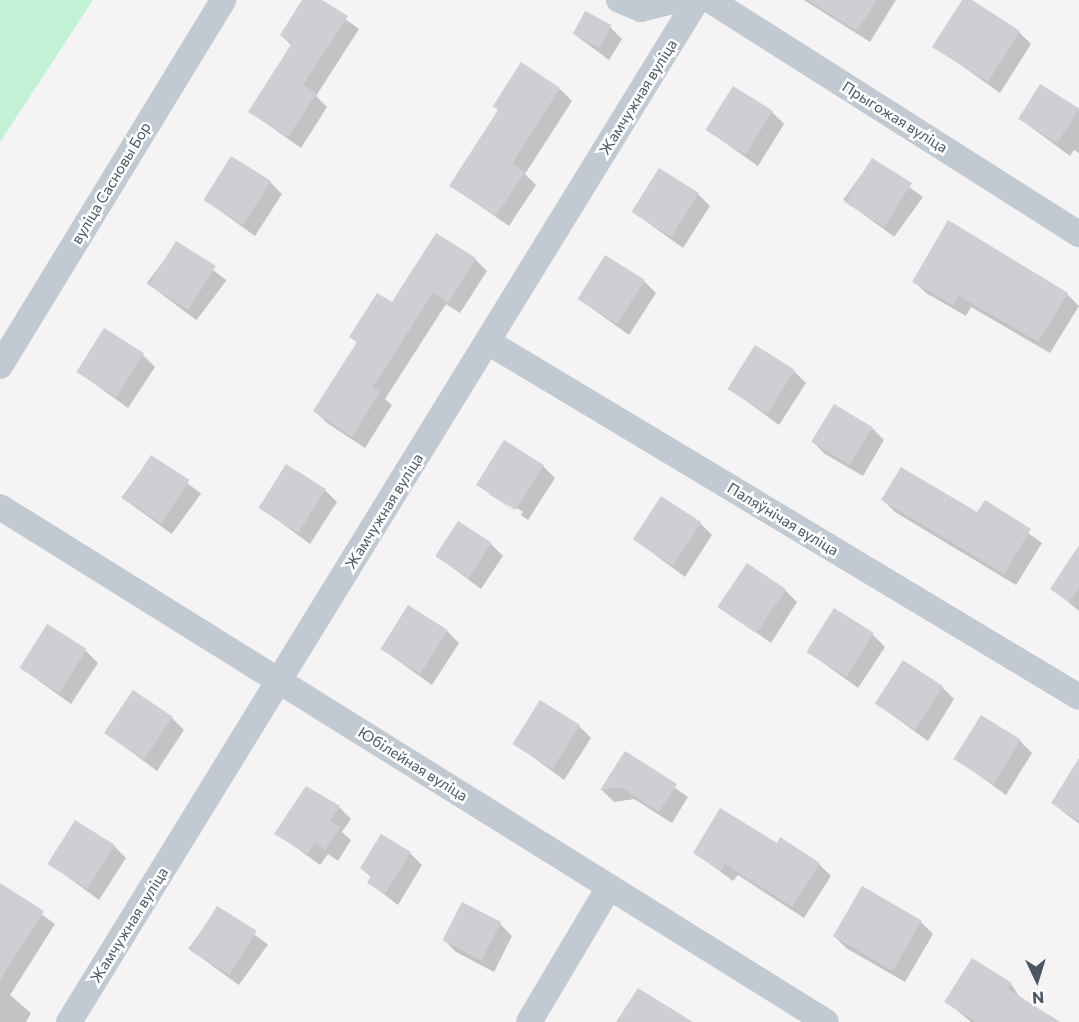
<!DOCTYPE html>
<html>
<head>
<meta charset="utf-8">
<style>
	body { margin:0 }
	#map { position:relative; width:1079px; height:1022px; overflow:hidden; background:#f5f3f3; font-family:Commissioner,sans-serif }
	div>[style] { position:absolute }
	.green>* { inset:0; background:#c3f1d5 }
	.shadow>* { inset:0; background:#0003; transform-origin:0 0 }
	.building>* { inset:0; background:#cdcfd5; transform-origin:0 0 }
	.minor>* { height:26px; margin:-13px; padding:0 13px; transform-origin:13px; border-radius:13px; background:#c1cad2 }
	span { translate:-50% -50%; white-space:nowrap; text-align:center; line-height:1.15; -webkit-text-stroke:5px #fff; paint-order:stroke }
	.street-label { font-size:15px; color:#4a5661 }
	.north { position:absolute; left:1007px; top:950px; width:60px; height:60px; -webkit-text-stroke:4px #fff; paint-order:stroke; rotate:176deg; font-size:16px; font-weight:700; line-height:24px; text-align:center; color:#4a5661 }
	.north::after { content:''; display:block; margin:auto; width:21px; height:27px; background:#4a5661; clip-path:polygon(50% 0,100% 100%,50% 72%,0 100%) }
</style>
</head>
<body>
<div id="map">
	<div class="green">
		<div style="clip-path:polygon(0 0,93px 0,0 142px)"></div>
	</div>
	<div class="shadow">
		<div style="clip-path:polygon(303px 0,319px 0,359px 29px,316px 96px,327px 107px,301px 148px,250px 112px,292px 46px,281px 35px)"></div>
		<div style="clip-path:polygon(804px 0,896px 0,870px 42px)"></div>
		<div style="clip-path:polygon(963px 0,1019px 32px,1031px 44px,1000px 93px,934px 46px)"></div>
		<div style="clip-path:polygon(610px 27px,622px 39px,609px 60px,574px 34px)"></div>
		<div style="clip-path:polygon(1041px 86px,1079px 110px,1079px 153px,1074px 150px,1070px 156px,1020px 119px)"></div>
		<div style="clip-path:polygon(560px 89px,572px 101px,525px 174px,536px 185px,509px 226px,451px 186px)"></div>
		<div style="clip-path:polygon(772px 112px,784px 124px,758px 166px,707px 130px)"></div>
		<div style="left:872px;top:160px;width:63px;height:49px;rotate:36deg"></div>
		<div style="clip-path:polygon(270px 182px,282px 194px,255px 236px,205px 200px)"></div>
		<div style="clip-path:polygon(698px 194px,710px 206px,683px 248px,633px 212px)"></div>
		<div style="left:177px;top:243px;width:62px;height:50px;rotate:37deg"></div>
		<div style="clip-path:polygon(475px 259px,487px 271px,460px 313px,446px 304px,385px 399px,392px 405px,365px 448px,327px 423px,315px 411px,358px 343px,351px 337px,393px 304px)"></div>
		<div style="clip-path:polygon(644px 281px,656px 293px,629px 335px,579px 299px)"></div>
		<div style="clip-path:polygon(914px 281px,1067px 294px,1079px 306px,1050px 353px,971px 307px,966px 316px,926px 293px)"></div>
		<div style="clip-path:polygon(143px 355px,155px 367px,128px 408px,78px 372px)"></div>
		<div style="clip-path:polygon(794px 371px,806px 383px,779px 425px,729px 388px)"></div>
		<div style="clip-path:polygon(872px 428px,884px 440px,863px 476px,825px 454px,813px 442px)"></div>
		<div style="left:151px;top:457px;width:62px;height:50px;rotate:36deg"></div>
		<div style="clip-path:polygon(evenodd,543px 466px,555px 478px,528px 520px,477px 484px,543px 466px,489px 491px,523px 512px,521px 515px,489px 494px,489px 491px)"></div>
		<div style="clip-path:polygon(325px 490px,337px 502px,310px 544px,260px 507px)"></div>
		<div style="clip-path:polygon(883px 500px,978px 514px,985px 503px,1042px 543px,1016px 585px,895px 512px)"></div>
		<div style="clip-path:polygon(700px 523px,712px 535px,685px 577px,635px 540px)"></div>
		<div style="clip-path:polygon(491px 544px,503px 556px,481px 589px,437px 556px)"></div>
		<div style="clip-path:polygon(1079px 563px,1079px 611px,1052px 589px)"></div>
		<div style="clip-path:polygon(785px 590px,797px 602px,771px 643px,720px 607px)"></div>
		<div style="clip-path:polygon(447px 631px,459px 643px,432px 685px,382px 649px)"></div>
		<div style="clip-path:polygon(873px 635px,885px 647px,858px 688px,808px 652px)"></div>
		<div style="clip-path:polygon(86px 651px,98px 663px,71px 704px,21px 668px)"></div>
		<div style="clip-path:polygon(942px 687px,954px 699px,928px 741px,877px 704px)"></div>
		<div style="clip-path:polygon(172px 718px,184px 730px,157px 771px,106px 733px)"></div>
		<div style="clip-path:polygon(579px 726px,591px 738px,564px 780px,514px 743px)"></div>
		<div style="clip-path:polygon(1020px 741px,1032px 753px,1006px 795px,955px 758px)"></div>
		<div style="clip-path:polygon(626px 753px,688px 797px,672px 823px,634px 799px,614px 802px,602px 790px)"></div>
		<div style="clip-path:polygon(1079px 761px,1079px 824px,1052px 803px)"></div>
		<div style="clip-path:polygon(339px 807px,351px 819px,342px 832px,351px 840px,338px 861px,328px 854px,320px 865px,276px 833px)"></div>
		<div style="clip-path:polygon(777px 845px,819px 864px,831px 876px,804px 918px,738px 875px,733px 881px,695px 853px)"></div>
		<div style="clip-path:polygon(114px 846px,126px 858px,99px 900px,49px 863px)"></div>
		<div style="clip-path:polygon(410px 853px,422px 865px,398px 905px,369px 883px,372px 878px,361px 868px)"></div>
		<div style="clip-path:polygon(5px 888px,55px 924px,10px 995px,31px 1013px,26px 1022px,0 1022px,0 896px)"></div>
		<div style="left:218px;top:908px;width:62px;height:50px;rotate:36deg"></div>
		<div style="clip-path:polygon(921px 922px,933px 934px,905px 982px,846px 948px,834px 936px)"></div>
		<div style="clip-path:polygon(500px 924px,512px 936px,494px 972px,456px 952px,444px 940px)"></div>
		<div style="clip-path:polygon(1011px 984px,1021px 999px,1058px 1022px,971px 1022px,946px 1001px)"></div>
	</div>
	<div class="building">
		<div style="clip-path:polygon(302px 0,322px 0,348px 16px,303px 85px,316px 94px,288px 137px,248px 112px,292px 43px,280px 35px)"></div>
		<div style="clip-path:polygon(808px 0,877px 0,857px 31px)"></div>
		<div style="clip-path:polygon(962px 0,972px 0,1020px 31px,988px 82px,932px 47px)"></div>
		<div style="left:585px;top:11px;width:30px;height:26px;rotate:28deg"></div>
		<div style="clip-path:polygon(521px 62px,560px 88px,512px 164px,525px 172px,496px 216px,449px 186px,498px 110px,493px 106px)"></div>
		<div style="left:1040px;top:84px;width:46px;height:41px;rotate:32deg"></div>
		<div style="left:733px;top:86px;width:47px;height:52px;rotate:32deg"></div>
		<div style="left:231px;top:156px;width:47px;height:52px;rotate:32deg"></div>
		<div style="left:872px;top:158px;width:47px;height:52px;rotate:32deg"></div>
		<div style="left:659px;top:168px;width:47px;height:52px;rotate:32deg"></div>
		<div style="clip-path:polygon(948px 220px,1068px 293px,1038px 342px,959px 296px,953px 305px,912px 282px)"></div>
		<div style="clip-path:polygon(436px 233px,476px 258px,448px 303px,433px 293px,373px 387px,380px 392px,352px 437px,313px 411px,357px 342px,349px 337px,377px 293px,392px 302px)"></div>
		<div style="left:176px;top:241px;width:47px;height:52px;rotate:32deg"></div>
		<div style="left:605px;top:255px;width:47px;height:52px;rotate:32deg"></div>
		<div style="left:104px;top:328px;width:47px;height:52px;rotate:32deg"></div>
		<div style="left:755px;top:345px;width:47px;height:52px;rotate:32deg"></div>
		<div style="left:834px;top:404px;width:45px;height:44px;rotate:31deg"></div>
		<div style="left:504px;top:440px;width:47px;height:53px;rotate:32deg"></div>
		<div style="left:151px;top:455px;width:46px;height:52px;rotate:33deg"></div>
		<div style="left:286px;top:464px;width:47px;height:52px;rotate:32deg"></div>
		<div style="clip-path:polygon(901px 467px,977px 512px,985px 500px,1031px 529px,1004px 574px,881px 500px)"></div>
		<div style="left:661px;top:496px;width:48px;height:52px;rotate:33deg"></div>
		<div style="left:458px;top:521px;width:40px;height:42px;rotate:33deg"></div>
		<div style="clip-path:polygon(1079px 545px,1079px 587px,1069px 602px,1050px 589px)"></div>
		<div style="left:747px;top:563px;width:47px;height:53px;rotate:34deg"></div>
		<div style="left:408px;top:605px;width:47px;height:52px;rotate:32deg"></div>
		<div style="left:834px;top:608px;width:47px;height:52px;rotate:32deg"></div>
		<div style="left:47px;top:624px;width:47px;height:52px;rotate:32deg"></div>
		<div style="left:903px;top:660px;width:48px;height:52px;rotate:33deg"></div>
		<div style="left:133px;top:690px;width:48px;height:52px;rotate:34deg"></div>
		<div style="left:540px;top:700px;width:47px;height:52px;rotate:32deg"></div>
		<div style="left:981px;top:715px;width:47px;height:52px;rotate:32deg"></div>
		<div style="clip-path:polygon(625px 751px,677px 784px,659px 812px,621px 787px,600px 790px)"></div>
		<div style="clip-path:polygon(1079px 758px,1079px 821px,1051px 803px)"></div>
		<div style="clip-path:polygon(306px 786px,340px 806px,330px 821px,340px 827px,325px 850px,315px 843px,308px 854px,274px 834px)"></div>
		<div style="clip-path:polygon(720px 808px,777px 843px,780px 837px,820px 863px,792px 907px,725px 864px,721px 871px,693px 853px)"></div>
		<div style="left:75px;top:820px;width:47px;height:52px;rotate:32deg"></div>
		<div style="clip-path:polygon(381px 834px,411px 852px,385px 894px,367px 883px,371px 876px,360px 868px)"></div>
		<div style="clip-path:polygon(0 883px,44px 911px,0 980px)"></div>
		<div style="left:862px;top:886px;width:69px;height:58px;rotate:30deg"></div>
		<div style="left:462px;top:902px;width:44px;height:43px;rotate:27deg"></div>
		<div style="left:217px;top:906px;width:47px;height:52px;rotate:32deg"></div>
		<div style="clip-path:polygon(972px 958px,1012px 983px,1008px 989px,1060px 1022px,976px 1022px,944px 1002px)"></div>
		<div style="clip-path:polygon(638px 988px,693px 1022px,616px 1022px)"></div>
	</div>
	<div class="minor">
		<div style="left:619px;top:0;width:24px;rotate:22deg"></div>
		<div style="left:641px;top:9px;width:38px;rotate:-14deg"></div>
		<div style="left:710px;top:0;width:437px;rotate:32.4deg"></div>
		<div style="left:488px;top:342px;width:689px;rotate:30.99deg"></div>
		<div style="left:0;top:366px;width:429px;rotate:-58.6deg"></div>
		<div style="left:0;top:507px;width:973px;rotate:31.94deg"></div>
		<div style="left:69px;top:1022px;width:1200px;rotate:-58.43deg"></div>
		<div style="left:529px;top:1022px;width:157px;rotate:-59.3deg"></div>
	</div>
	<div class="street-label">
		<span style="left:638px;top:97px;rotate:-58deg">Жамчужная вуліца</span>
		<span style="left:895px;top:117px;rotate:32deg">Прыгожая вуліца</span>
		<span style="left:111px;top:183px;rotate:-59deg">вуліца Сасновы Бор</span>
		<span style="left:384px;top:511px;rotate:-58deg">Жамчужная вуліца</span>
		<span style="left:783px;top:519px;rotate:31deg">Паляўнічая вуліца</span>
		<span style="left:413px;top:764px;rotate:32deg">Юбілейная вуліца</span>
		<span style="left:129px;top:925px;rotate:-58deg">Жамчужная вуліца</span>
	</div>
	<div class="north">N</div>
</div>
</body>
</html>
